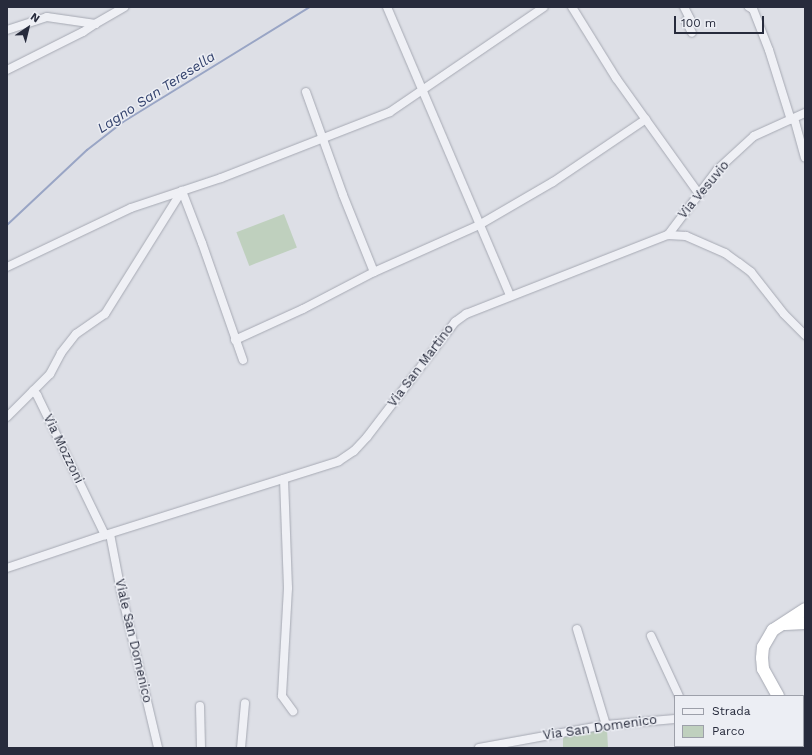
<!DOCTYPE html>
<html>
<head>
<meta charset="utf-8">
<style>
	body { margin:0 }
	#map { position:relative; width:812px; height:755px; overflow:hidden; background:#dddfe6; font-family:"Work Sans",sans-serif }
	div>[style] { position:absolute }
	.green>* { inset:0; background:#bfd0be; transform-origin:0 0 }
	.stream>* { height:2px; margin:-1px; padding:0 1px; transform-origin:1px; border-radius:1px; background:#99a5c5 }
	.roads { filter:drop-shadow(0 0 1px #a6a9b3) drop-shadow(0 0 1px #a6a9b3) }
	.minor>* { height:8px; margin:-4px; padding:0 4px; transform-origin:4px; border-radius:4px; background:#eff0f5 }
	.highway>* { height:12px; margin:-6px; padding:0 6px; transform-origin:6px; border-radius:6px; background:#fff }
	span { translate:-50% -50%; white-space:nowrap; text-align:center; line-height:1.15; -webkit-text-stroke:3px #eceef4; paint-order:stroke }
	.street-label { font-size:13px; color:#272b3c }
	.water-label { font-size:14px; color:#33426d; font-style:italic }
	.frame { position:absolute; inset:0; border:8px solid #272b3c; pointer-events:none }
	.legend { position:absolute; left:674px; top:695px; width:130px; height:52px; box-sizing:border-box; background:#eceef4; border:1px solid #9da0aa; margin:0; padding:5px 7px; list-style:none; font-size:12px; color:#272b3c }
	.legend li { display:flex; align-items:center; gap:8px; height:20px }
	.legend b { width:20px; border:1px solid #9da0aa }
	.north { position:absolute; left:8px; top:8px; width:40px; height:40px; -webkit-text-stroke:3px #eceef4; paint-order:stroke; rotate:35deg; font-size:11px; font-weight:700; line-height:16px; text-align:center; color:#272b3c }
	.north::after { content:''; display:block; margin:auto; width:14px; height:18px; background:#272b3c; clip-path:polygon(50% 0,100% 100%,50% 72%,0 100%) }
	.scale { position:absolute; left:674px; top:16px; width:90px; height:18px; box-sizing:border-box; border:2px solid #272b3c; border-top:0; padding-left:5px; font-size:12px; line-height:14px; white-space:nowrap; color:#272b3c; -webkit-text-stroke:3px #eceef4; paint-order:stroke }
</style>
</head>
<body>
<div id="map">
	<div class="green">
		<div style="left:284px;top:214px;width:36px;height:51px;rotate:69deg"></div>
		<div style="clip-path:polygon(607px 729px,608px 748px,563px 748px,563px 737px)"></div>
	</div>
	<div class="stream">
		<div style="left:7px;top:225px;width:110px;rotate:-43.2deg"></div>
		<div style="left:87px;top:150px;width:46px;rotate:-37.9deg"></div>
		<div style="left:123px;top:122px;width:220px;rotate:-31.6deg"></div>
	</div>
	<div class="roads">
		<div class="minor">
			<div style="left:387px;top:7px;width:314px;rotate:66.9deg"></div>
			<div style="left:572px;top:7px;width:84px;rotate:58.2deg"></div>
			<div style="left:616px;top:78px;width:143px;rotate:54.4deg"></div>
			<div style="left:684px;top:7px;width:13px;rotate:63deg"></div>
			<div style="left:690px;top:19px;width:4px;rotate:153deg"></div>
			<div style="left:686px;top:21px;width:13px;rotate:63deg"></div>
			<div style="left:749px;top:7px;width:4px;rotate:27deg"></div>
			<div style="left:753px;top:9px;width:44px;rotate:68.7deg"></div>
			<div style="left:769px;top:50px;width:73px;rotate:72.6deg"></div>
			<div style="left:7px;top:30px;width:42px;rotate:-18deg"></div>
			<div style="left:47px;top:17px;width:49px;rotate:8.3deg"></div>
			<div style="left:95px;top:24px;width:34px;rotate:-30deg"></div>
			<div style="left:7px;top:70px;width:85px;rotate:-26.6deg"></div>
			<div style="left:83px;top:32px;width:14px;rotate:-34deg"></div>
			<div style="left:306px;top:92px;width:109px;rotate:70.2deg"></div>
			<div style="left:343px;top:195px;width:83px;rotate:68.1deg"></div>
			<div style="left:794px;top:118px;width:41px;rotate:74.6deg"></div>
			<div style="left:182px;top:191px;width:56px;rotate:69deg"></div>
			<div style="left:202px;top:243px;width:124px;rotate:70.7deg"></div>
			<div style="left:668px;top:235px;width:81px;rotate:-53deg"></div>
			<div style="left:717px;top:170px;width:50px;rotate:-42.6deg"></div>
			<div style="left:754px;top:136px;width:56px;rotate:-24.3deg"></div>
			<div style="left:7px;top:267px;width:137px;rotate:-25.4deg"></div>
			<div style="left:131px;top:208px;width:95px;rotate:-18.4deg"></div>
			<div style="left:221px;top:178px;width:181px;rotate:-21.3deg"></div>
			<div style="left:390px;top:112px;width:186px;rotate:-34.3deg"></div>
			<div style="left:235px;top:340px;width:75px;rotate:-24.5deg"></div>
			<div style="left:303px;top:309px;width:80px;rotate:-27.5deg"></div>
			<div style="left:374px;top:272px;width:115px;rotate:-24.1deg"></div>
			<div style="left:479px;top:225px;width:86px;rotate:-30.2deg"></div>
			<div style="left:553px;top:182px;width:112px;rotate:-34.1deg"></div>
			<div style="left:33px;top:391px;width:24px;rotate:-45deg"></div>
			<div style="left:50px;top:374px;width:24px;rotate:-62deg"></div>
			<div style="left:61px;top:353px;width:24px;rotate:-52deg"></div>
			<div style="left:76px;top:334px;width:35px;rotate:-35deg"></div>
			<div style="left:105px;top:314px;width:145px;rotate:-58deg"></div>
			<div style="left:7px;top:417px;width:37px;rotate:-45deg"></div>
			<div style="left:33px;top:391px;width:6px;rotate:45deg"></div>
			<div style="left:37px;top:395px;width:156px;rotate:64.1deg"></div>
			<div style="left:105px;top:535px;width:245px;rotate:-17.5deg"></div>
			<div style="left:339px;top:461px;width:18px;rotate:-34deg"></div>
			<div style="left:354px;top:451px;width:19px;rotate:-47deg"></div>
			<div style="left:367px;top:437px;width:145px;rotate:-52.6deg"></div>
			<div style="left:455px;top:322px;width:14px;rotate:-36deg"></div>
			<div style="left:466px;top:314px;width:217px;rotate:-21.4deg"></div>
			<div style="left:668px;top:235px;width:18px;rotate:3deg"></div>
			<div style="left:686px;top:236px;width:43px;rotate:23.6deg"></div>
			<div style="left:725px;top:253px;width:17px;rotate:36deg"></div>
			<div style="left:739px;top:263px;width:15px;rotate:37deg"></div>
			<div style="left:751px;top:272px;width:53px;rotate:51.8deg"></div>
			<div style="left:784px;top:314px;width:30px;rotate:45deg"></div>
			<div style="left:284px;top:479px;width:109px;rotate:87.9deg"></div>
			<div style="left:288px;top:588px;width:108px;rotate:93.2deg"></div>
			<div style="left:282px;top:696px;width:19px;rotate:54deg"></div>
			<div style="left:110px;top:534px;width:58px;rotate:79.1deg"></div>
			<div style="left:121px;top:591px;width:161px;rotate:76.7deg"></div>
			<div style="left:7px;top:568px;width:103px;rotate:-18.6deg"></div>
			<div style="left:577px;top:629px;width:100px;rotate:73.2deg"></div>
			<div style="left:651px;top:636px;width:66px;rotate:65deg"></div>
			<div style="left:200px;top:706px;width:42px;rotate:88.6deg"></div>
			<div style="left:693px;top:746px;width:2px;rotate:63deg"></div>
			<div style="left:241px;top:748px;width:45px;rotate:-84.9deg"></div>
			<div style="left:479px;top:748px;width:129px;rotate:-10.3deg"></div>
			<div style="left:606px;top:725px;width:69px;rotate:-5deg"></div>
		</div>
		<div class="highway">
			<div style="left:785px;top:624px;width:20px;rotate:-3deg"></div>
			<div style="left:778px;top:696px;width:31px;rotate:-119deg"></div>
			<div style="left:763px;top:669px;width:11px;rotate:-95deg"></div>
			<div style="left:762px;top:658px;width:11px;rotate:-85deg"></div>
			<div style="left:763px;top:647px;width:20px;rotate:-60deg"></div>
			<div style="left:773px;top:630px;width:38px;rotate:-33deg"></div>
			<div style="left:803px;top:736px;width:4px;rotate:56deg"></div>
			<div style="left:792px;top:747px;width:1px;rotate:-45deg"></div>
		</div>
	</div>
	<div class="street-label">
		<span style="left:704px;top:190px;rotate:-50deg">Via Vesuvio</span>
		<span style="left:421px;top:366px;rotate:-53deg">Via San Martino</span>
		<span style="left:63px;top:449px;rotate:64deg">Via Mozzoni</span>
		<span style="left:133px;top:641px;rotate:77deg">Viale San Domenico</span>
		<span style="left:600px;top:728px;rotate:-8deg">Via San Domenico</span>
	</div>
	<div class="water-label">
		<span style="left:156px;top:92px;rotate:-33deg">Lagno San Teresella</span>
	</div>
	<div class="frame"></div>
	<ul class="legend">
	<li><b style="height:5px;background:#eff0f5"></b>Strada</li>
	<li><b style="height:11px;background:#bfd0be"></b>Parco</li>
	</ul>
	<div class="north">N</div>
	<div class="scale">100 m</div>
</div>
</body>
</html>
